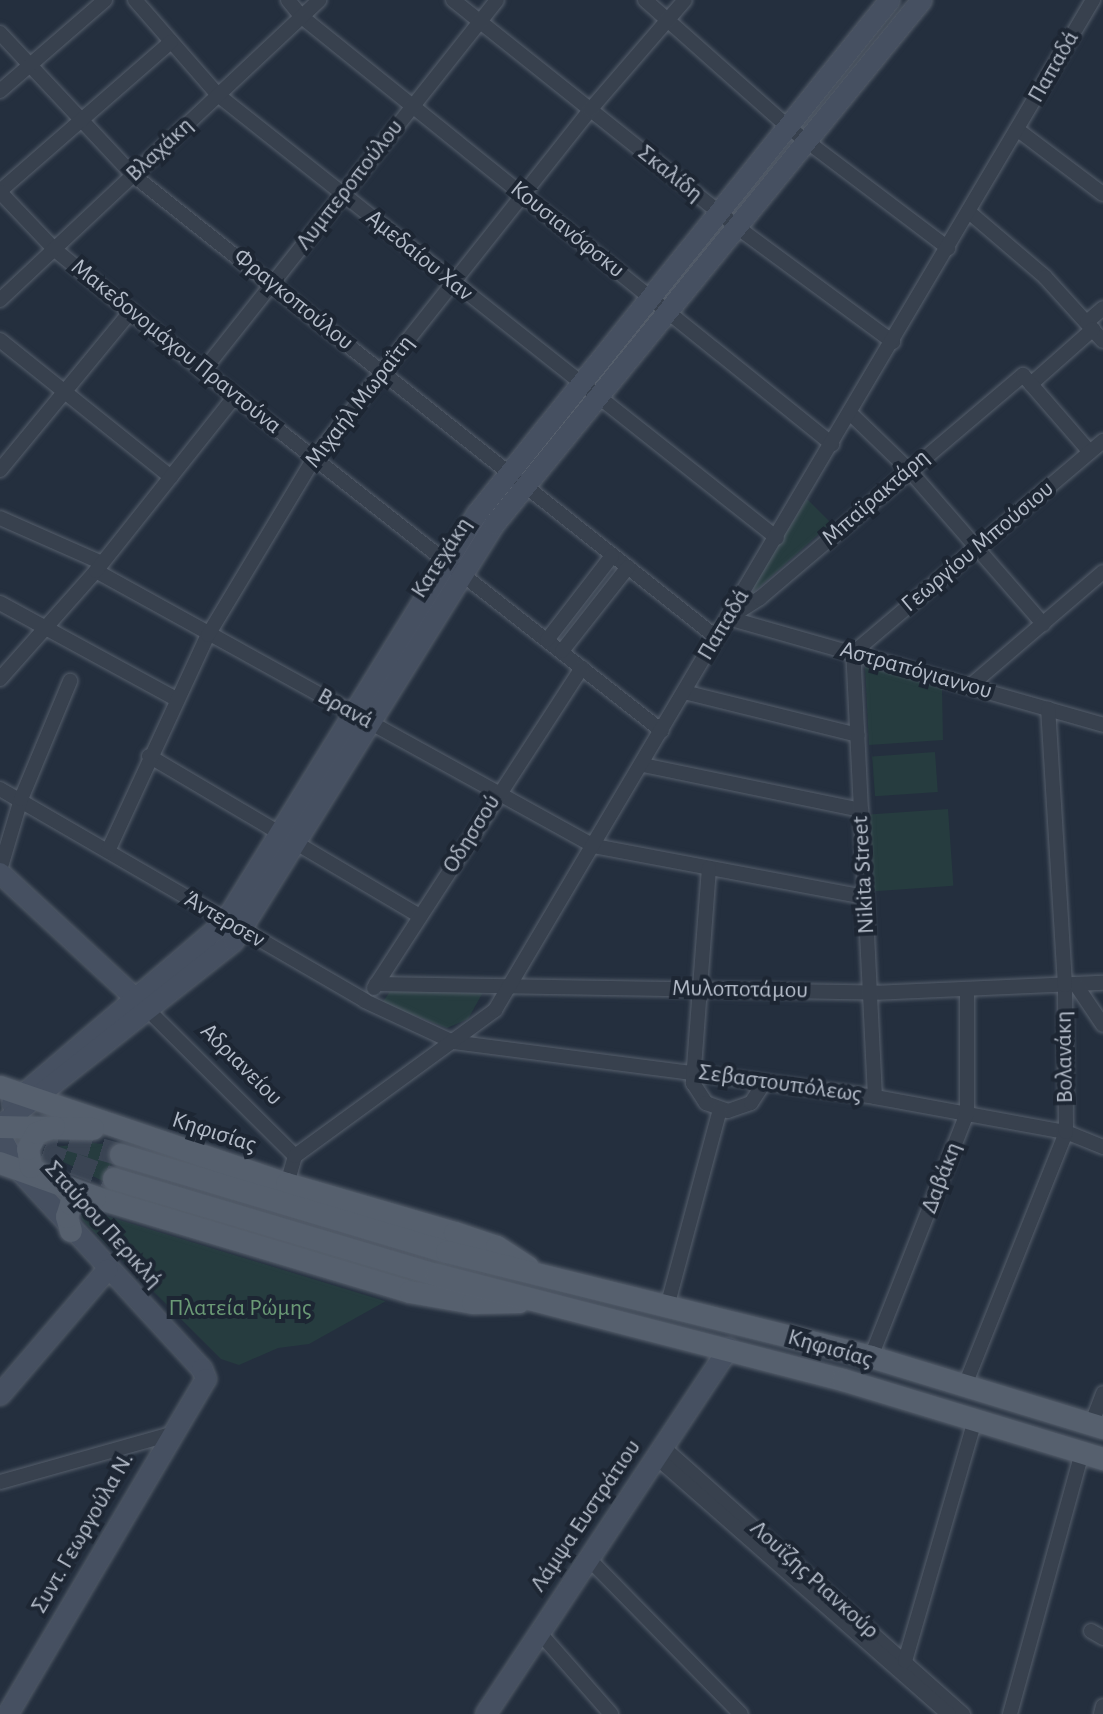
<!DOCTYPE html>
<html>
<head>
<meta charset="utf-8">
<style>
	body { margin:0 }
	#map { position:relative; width:1103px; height:1714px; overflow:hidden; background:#242f3e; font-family:"Alegreya Sans",sans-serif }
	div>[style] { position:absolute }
	.green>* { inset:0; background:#263c3f; transform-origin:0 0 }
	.primary-tunnel>* { height:22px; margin-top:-11px; transform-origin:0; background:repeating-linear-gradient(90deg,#3a4453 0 22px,transparent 0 33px) }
	.roads { filter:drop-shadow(0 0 2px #565f6c) drop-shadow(0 0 2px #565f6c) }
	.street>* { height:14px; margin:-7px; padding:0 7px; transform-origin:7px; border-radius:7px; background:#38414e }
	.secondary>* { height:20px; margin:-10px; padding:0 10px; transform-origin:10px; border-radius:10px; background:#465061 }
	.primary>* { height:22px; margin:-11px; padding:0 11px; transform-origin:11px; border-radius:11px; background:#56606e }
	span { translate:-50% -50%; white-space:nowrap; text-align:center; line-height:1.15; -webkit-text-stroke:8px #1d2633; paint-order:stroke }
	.street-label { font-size:24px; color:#b4bcc9 }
	.park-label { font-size:24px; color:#6b9a76 }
</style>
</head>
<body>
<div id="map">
	<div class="green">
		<div style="clip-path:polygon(807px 499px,831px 523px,752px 594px,756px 580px)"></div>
		<div style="clip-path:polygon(865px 666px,942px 689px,943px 740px,869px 745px)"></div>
		<div style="left:935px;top:752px;width:40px;height:63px;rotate:86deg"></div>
		<div style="left:948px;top:809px;width:77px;height:79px;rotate:86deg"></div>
		<div style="clip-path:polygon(391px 990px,480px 991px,482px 994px,468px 1019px,447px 1028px,382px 1003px)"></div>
		<div style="clip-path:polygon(92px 1143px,117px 1145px,105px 1182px,49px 1155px,54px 1147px)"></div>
		<div style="clip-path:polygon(90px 1211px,385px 1301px,386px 1301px,309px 1344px,278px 1348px,239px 1365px,221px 1359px,82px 1220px,81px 1213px)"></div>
	</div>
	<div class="primary-tunnel">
		<div style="left:38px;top:1131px;width:86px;rotate:16.1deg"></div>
		<div style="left:12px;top:1141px;width:109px;rotate:20.4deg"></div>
	</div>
	<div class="roads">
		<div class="street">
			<div style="left:135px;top:0;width:126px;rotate:48.9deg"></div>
			<div style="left:218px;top:95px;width:713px;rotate:38.4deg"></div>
			<div style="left:288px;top:0;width:22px;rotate:51deg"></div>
			<div style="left:302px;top:17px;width:681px;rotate:38.86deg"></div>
			<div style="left:453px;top:0;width:364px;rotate:38.6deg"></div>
			<div style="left:737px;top:227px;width:194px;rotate:36.4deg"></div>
			<div style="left:645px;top:0;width:191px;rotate:41.6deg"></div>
			<div style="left:788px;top:127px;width:201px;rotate:37.1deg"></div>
			<div style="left:0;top:33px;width:195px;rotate:46.9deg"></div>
			<div style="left:133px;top:175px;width:744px;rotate:38.4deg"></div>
			<div style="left:0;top:91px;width:139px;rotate:-40.9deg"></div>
			<div style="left:1018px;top:130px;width:106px;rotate:37deg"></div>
			<div style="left:0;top:191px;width:227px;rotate:-41.1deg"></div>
			<div style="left:0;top:192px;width:79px;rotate:46.5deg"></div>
			<div style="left:54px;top:249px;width:193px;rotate:39.3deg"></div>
			<div style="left:203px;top:371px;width:583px;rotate:38.11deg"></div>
			<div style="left:969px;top:212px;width:100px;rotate:40.5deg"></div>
			<div style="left:1045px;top:277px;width:86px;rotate:47.8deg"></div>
			<div style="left:0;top:300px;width:438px;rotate:-43.2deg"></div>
			<div style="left:1087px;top:322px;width:21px;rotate:-41deg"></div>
			<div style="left:0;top:340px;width:219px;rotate:38.7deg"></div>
			<div style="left:203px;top:371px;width:473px;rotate:-51.6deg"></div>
			<div style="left:1031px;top:384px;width:83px;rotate:-41.6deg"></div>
			<div style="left:850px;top:413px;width:81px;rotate:44deg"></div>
			<div style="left:908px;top:469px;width:206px;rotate:48.9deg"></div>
			<div style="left:0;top:470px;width:206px;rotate:-50.5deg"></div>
			<div style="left:0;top:518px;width:111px;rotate:23.8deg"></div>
			<div style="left:96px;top:571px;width:569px;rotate:28.91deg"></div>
			<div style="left:594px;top:846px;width:276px;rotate:10.7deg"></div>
			<div style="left:0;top:603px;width:200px;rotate:28.6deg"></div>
			<div style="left:733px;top:615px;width:32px;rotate:-32deg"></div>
			<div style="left:760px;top:598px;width:345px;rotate:-40.3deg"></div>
			<div style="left:1023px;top:375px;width:102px;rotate:49deg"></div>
			<div style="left:728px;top:618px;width:390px;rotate:15.9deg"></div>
			<div style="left:547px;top:640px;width:106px;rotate:-52.3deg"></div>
			<div style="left:562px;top:651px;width:107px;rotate:-51.8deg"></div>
			<div style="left:0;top:679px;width:144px;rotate:-48.4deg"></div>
			<div style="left:96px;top:571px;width:223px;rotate:-51.5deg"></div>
			<div style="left:970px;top:686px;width:175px;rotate:-40.6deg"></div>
			<div style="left:684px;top:692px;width:179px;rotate:13.9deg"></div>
			<div style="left:149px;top:756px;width:315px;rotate:30.6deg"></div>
			<div style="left:643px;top:765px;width:223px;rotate:11.7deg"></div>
			<div style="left:0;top:789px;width:422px;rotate:30.1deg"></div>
			<div style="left:365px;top:1001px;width:97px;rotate:25deg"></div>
			<div style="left:453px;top:1042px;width:426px;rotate:7.4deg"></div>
			<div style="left:875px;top:1097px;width:194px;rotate:10.4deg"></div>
			<div style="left:1066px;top:1132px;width:40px;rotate:22deg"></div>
			<div style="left:108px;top:851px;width:238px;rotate:-65.2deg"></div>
			<div style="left:208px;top:635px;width:208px;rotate:-59deg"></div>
			<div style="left:315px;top:457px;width:443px;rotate:-51.6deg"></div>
			<div style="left:590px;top:110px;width:145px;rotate:-49.2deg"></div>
			<div style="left:709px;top:868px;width:216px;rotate:94.3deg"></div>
			<div style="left:693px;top:1083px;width:24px;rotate:57deg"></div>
			<div style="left:706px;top:1103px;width:23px;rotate:20deg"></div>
			<div style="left:728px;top:1111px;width:24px;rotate:-19deg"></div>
			<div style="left:751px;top:1103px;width:24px;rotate:-57deg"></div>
			<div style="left:0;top:870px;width:74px;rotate:-73.5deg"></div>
			<div style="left:21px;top:799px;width:128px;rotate:-67.4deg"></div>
			<div style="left:376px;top:984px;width:494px;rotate:1deg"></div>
			<div style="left:870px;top:993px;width:233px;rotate:-2.5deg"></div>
			<div style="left:1076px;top:985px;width:48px;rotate:56deg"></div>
			<div style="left:374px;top:988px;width:382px;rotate:-57deg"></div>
			<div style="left:150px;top:1012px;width:204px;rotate:44.8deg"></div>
			<div style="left:875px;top:1097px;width:445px;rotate:-92.8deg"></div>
			<div style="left:853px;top:653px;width:328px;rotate:-40.3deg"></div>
			<div style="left:287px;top:1184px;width:29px;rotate:-74deg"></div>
			<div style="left:295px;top:1156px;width:248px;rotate:-36.1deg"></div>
			<div style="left:495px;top:1010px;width:1174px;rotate:-59.37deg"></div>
			<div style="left:667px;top:1307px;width:205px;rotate:-75deg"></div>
			<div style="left:871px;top:1357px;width:262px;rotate:-68.5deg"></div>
			<div style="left:967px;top:1113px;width:123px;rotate:-90deg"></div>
			<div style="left:965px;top:1385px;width:272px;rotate:-68.2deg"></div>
			<div style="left:1066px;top:1132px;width:147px;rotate:-90.4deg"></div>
			<div style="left:1065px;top:985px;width:277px;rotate:-93.5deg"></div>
			<div style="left:1091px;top:1425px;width:34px;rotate:-69deg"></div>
			<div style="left:663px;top:1447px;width:402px;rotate:41.7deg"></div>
			<div style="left:656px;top:1457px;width:390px;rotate:41.3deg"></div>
			<div style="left:0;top:1482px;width:178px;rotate:-15.7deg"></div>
			<div style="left:589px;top:1559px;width:217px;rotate:45.6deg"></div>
			<div style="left:1091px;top:1631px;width:14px;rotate:30deg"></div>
			<div style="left:539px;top:1632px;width:109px;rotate:48.7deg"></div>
			<div style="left:905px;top:1661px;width:251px;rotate:-73.8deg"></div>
			<div style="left:1010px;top:1714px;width:271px;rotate:-74.6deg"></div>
			<div style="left:1101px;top:1714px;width:8px;rotate:-76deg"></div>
		</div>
		<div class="secondary">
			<div style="left:0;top:873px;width:184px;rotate:42.8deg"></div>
			<div style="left:12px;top:1104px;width:280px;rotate:-40.5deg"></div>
			<div style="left:225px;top:922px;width:480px;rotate:-58.3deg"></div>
			<div style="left:477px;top:514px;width:659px;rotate:-51.22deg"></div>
			<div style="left:0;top:1126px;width:298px;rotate:-38.3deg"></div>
			<div style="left:234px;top:941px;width:491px;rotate:-58deg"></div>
			<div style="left:494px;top:525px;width:677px;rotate:-50.81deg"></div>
			<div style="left:0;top:1135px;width:38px;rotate:62deg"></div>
			<div style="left:18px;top:1169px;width:272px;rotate:47.4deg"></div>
			<div style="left:202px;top:1369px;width:11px;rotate:68deg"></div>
			<div style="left:206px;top:1379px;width:389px;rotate:120.6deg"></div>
			<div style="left:0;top:1395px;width:165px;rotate:-49.4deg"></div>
			<div style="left:486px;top:1714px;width:439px;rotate:-56.4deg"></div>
		</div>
		<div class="primary">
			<div style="left:0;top:1087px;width:303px;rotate:18.7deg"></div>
			<div style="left:287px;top:1184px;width:175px;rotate:16.3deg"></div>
			<div style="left:455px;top:1233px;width:44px;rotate:18.4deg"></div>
			<div style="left:497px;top:1247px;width:37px;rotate:33deg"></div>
			<div style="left:0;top:1127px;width:93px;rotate:1.2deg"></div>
			<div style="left:121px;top:1155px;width:340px;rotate:16.6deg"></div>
			<div style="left:447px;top:1252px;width:437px;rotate:13.9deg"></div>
			<div style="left:871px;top:1357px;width:243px;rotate:17deg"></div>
			<div style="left:0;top:1163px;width:103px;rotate:19.8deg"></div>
			<div style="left:97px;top:1198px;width:327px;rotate:16.7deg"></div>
			<div style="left:410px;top:1292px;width:64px;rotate:9.9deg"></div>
			<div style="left:473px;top:1303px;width:46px;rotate:-1.2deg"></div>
			<div style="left:45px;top:1178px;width:18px;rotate:-142deg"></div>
			<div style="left:31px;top:1167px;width:18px;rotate:-99deg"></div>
			<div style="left:28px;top:1149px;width:18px;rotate:-61deg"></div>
			<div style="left:37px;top:1133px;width:18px;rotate:-19deg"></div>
			<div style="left:114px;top:1179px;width:337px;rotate:16.6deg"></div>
			<div style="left:437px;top:1275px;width:419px;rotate:14.5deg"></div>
			<div style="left:843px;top:1380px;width:272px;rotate:16.9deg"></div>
			<div style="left:71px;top:1231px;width:15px;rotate:-106deg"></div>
			<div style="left:67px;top:1217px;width:14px;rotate:-73deg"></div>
			<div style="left:71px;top:1204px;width:14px;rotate:-30deg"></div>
			<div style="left:83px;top:1197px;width:12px;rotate:5deg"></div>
		</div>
	</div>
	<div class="street-label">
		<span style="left:1054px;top:67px;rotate:-60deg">Παπαδά</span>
		<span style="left:160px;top:150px;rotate:-43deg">Βλαχάκη</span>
		<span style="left:670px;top:174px;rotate:39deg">Σκαλίδη</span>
		<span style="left:350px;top:185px;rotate:-52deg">Λυμπεροπούλου</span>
		<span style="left:567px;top:230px;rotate:39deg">Κουσιανόφσκυ</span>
		<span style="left:419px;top:256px;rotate:39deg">Αμεδαίου Χαν</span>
		<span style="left:293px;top:300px;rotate:39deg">Φραγκοπούλου</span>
		<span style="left:176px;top:347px;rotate:39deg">Μακεδονομάχου Πραντούνα</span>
		<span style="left:360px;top:402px;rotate:-52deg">Μιχαήλ Μωραΐτη</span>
		<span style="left:876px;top:498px;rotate:-41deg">Μπαϊρακτάρη</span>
		<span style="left:978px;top:547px;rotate:-40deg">Γεωργίου Μπούσιου</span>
		<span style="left:442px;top:558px;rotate:-57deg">Κατεχάκη</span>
		<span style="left:724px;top:625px;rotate:-59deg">Παπαδά</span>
		<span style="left:916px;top:671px;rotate:16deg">Αστραπόγιαννου</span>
		<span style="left:345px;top:709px;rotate:29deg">Βρανά</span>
		<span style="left:472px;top:834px;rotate:-58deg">Οδησσού</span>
		<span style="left:864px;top:875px;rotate:-93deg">Nikita Street</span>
		<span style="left:224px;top:920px;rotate:30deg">Άντερσεν</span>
		<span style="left:740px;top:990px;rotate:1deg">Μυλοποτάμου</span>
		<span style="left:1065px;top:1057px;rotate:-91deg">Βολανάκη</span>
		<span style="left:241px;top:1065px;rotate:45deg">Αδριανείου</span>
		<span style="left:780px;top:1084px;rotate:8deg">Σεβαστουπόλεως</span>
		<span style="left:214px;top:1133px;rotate:18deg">Κηφισίας</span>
		<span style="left:942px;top:1178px;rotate:-69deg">Δαβάκη</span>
		<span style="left:103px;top:1225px;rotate:48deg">Σταύρου Περικλή</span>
		<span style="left:830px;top:1349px;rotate:16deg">Κηφισίας</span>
		<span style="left:586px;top:1516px;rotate:-56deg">Λάμψα Ευστράτιου</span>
		<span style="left:83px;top:1533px;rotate:-60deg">Συντ. Γεωργούλα Ν.</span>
		<span style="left:814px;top:1580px;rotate:42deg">Λουΐζης Ριανκούρ</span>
	</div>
	<div class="park-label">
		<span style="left:240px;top:1309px">Πλατεία Ρώμης</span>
	</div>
</div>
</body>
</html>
